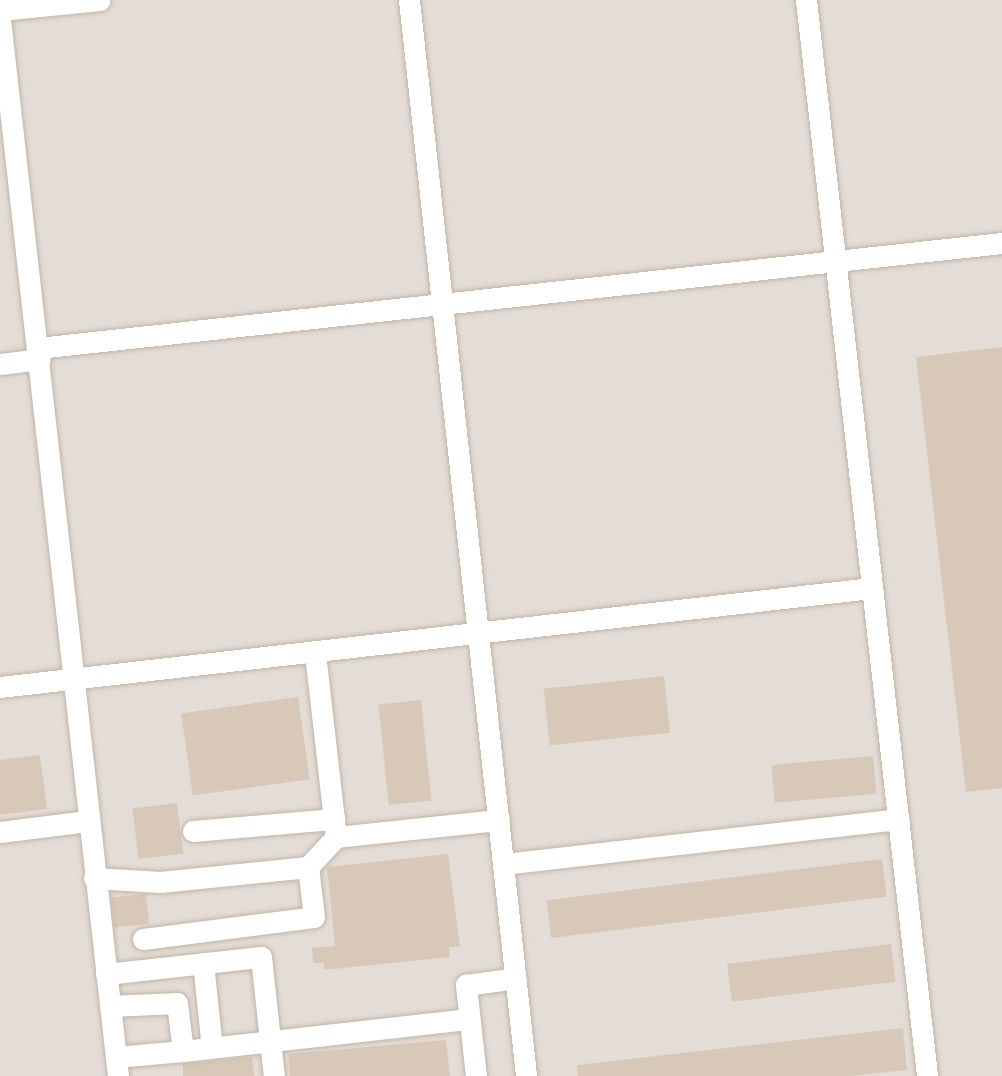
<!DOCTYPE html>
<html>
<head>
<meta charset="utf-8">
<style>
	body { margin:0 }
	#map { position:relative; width:1002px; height:1076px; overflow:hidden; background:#f2ebe0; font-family:"PT Sans",sans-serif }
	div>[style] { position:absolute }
	.industrial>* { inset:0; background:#e4dcd6; transform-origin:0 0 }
	.building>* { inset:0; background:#d8c8b8; transform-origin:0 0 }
	.roads { filter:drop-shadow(0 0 2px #c1b5a5) drop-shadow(0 0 2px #c1b5a5) }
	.minor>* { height:21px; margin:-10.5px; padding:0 10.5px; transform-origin:10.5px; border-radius:10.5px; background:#fff }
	span { translate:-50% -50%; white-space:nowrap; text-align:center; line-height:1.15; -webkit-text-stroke:5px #fff; paint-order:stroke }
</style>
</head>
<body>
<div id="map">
	<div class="industrial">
		<div style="left:0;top:0;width:1002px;height:1076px"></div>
	</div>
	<div class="building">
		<div style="clip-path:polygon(1002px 347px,1002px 788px,966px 792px,916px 357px)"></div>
		<div style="left:664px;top:676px;width:57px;height:121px;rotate:84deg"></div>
		<div style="left:298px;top:697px;width:83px;height:118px;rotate:82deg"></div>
		<div style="left:421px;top:700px;width:101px;height:43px;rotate:84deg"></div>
		<div style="clip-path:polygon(40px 755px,47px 809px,0 815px,0 760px)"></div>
		<div style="left:873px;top:756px;width:38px;height:102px;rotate:85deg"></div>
		<div style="left:177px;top:803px;width:51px;height:45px;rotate:83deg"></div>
		<div style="clip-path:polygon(448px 854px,460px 947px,449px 947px,450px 957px,324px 970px,324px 963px,313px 963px,312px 948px,335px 946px,327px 867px)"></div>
		<div style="left:882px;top:859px;width:38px;height:338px;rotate:83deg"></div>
		<div style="left:146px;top:894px;width:30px;height:35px;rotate:84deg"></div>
		<div style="left:891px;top:944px;width:38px;height:165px;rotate:83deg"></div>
		<div style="clip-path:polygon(903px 1028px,907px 1070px,849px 1076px,578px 1076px,577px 1065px)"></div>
		<div style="clip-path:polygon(446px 1040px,450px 1076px,290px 1076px,288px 1054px)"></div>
		<div style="clip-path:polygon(252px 1057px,254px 1076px,183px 1076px,183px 1064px)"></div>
	</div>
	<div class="roads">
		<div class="minor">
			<div style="left:409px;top:0;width:1082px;rotate:83.79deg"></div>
			<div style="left:806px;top:0;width:1083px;rotate:83.58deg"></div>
			<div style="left:0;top:10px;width:100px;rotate:-5.7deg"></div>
			<div style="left:0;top:19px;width:1064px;rotate:83.63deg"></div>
			<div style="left:38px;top:348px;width:970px;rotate:-6.22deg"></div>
			<div style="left:0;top:364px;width:40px;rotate:-7.1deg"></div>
			<div style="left:315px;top:653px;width:185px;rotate:83.5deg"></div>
			<div style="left:0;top:687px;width:878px;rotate:-6.48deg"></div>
			<div style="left:193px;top:831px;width:142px;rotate:-4.9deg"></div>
			<div style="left:0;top:832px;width:88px;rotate:-7.2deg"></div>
			<div style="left:504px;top:864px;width:397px;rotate:-6.5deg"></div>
			<div style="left:94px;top:878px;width:66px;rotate:3.5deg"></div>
			<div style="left:160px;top:882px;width:149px;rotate:-5.8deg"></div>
			<div style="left:143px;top:939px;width:172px;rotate:-7.3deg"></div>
			<div style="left:314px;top:917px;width:50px;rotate:-96.8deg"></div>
			<div style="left:308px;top:867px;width:41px;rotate:-47deg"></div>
			<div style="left:336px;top:837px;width:164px;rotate:-6deg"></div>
			<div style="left:203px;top:963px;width:85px;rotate:84deg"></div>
			<div style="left:106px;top:974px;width:156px;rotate:-6.3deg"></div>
			<div style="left:261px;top:957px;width:120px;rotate:83.8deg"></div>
			<div style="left:110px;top:1006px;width:67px;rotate:-2.6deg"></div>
			<div style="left:177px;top:1003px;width:48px;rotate:82.9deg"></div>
			<div style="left:183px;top:1051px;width:288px;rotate:-6.4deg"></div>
			<div style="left:116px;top:1057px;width:67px;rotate:-5.1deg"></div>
			<div style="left:476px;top:1076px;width:92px;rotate:-96.3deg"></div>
			<div style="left:466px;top:985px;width:50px;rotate:-8deg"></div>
		</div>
	</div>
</div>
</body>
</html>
